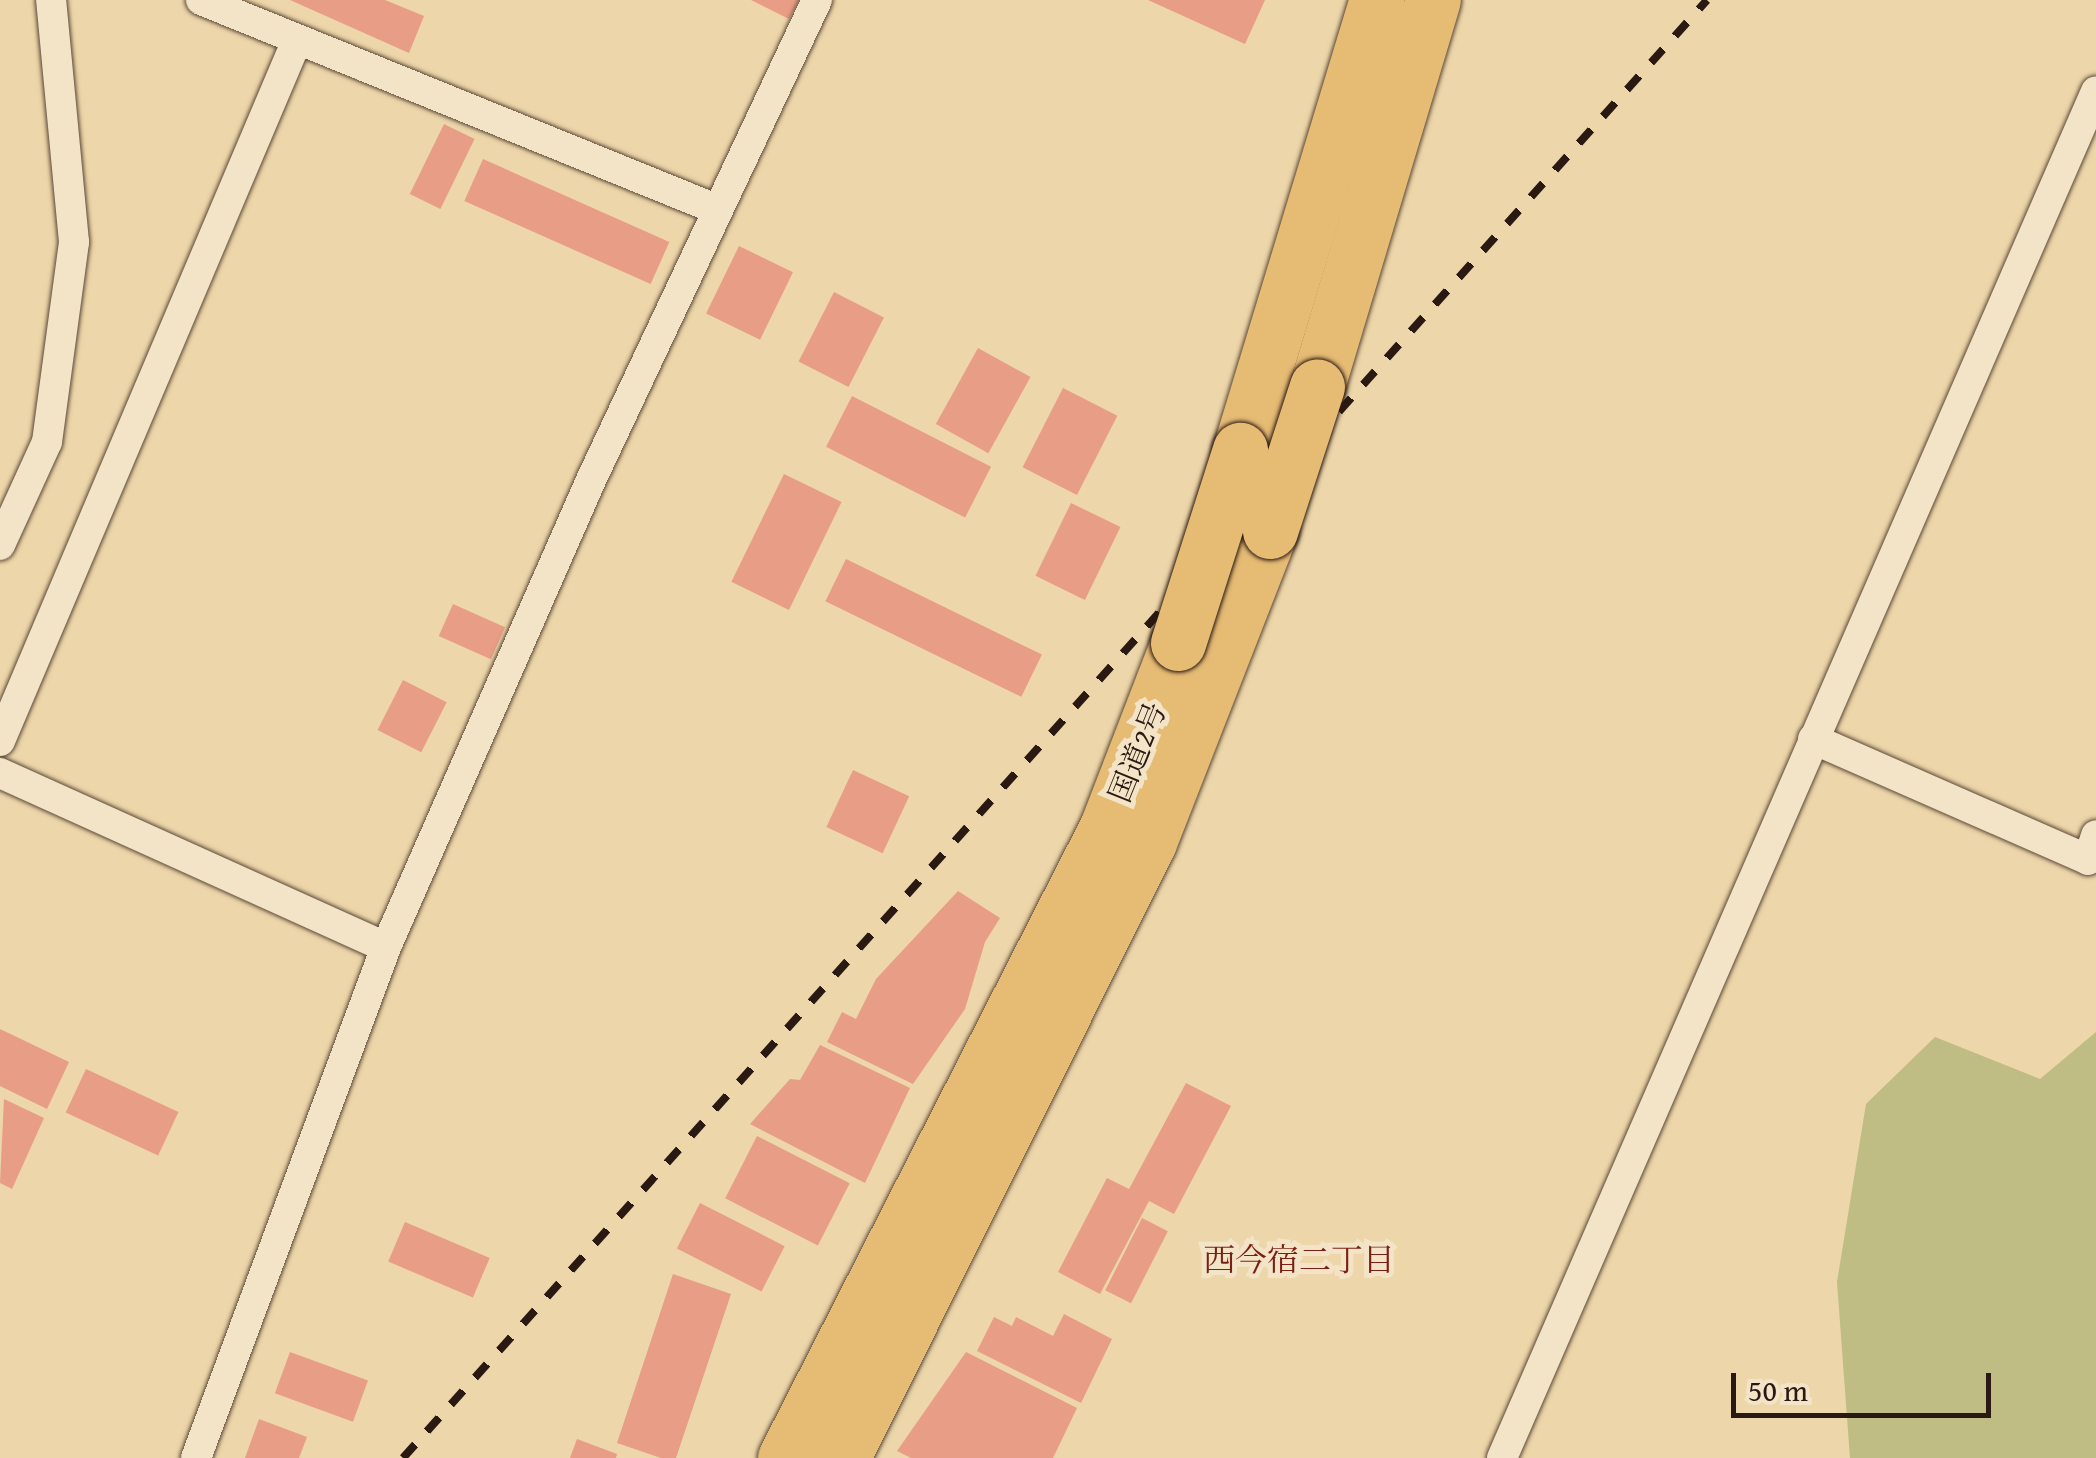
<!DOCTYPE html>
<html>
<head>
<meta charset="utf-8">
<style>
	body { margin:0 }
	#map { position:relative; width:2096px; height:1458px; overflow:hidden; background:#edd6a9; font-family:"Gentium Book Plus","Noto Serif JP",serif }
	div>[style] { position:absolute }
	.green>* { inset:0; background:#bfbc84 }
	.building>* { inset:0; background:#e89d86; transform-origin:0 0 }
	.roads { filter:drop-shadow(0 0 2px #5b4838) drop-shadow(0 0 2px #5b4838) }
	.street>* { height:30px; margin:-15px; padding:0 15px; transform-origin:15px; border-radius:15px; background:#f3e4c7 }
	.highway>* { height:55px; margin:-27.5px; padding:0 27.5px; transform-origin:27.5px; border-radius:27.5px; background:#e6bb74 }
	.rail>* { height:8px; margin-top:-4px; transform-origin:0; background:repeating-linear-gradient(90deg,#2a1912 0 18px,transparent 0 36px) }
	.bridges { filter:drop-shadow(0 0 2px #2a1912) drop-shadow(0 0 2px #2a1912) }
	.highway-bridge>* { height:55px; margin:-27.5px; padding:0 27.5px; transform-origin:27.5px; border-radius:27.5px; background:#e6bb74 }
	span { translate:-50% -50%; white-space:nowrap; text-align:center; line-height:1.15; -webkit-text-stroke:10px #f3e4c7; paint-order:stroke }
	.street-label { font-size:30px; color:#2a1912 }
	.neighbourhood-label { font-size:32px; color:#7a1f14 }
	.scale { position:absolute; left:1731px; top:1373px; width:260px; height:45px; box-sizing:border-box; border:5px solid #2a1912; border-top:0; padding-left:12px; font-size:30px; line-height:35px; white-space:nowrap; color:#2a1912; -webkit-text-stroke:8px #f3e4c7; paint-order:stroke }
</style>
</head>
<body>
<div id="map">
	<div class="green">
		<div style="clip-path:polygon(2096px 1032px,2096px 1458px,1850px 1458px,1837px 1282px,1866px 1104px,1935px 1037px,2040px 1079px)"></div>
	</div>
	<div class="building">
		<div style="clip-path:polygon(290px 0,385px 0,424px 16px,409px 53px)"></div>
		<div style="clip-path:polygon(751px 0,799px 0,789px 19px)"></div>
		<div style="clip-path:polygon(1148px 0,1265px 0,1245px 44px)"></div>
		<div style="left:444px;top:124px;width:34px;height:78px;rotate:26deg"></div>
		<div style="left:483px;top:159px;width:204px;height:46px;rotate:24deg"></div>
		<div style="left:739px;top:246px;width:60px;height:75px;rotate:26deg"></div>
		<div style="left:834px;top:292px;width:56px;height:78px;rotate:27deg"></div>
		<div style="left:978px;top:348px;width:60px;height:87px;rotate:29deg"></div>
		<div style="left:1063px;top:388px;width:61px;height:89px;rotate:27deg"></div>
		<div style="left:852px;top:396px;width:156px;height:57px;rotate:27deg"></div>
		<div style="left:784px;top:474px;width:64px;height:120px;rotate:26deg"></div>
		<div style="left:1071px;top:503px;width:55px;height:81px;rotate:26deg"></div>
		<div style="left:846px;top:559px;width:218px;height:47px;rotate:26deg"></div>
		<div style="left:453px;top:604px;width:57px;height:35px;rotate:24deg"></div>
		<div style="left:403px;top:680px;width:49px;height:56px;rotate:27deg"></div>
		<div style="left:853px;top:770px;width:62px;height:63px;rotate:25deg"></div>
		<div style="clip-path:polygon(958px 891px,1000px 918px,985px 942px,965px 1009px,913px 1084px,827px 1042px,842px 1012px,856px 1019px,876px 979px)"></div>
		<div style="clip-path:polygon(0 1029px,69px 1062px,47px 1109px,0 1086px)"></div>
		<div style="clip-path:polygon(820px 1045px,910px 1088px,865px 1183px,750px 1124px,790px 1079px,800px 1080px)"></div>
		<div style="left:86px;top:1069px;width:102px;height:48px;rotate:25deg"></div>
		<div style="clip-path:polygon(1186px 1083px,1231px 1106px,1174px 1214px,1149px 1201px,1100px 1294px,1058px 1272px,1107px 1178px,1129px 1189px)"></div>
		<div style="clip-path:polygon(4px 1099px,44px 1118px,12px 1189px,0 1183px)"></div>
		<div style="left:757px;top:1136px;width:104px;height:70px;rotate:27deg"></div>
		<div style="left:700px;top:1203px;width:95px;height:51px;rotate:27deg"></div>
		<div style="left:1142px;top:1218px;width:29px;height:81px;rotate:27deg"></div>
		<div style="left:405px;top:1222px;width:92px;height:43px;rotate:23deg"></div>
		<div style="clip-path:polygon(673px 1274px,731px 1294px,676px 1458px,661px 1458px,617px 1443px)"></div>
		<div style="clip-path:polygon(1064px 1314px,1112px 1339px,1081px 1403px,977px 1351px,994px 1317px,1012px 1326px,1016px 1317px,1053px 1336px)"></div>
		<div style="left:290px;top:1352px;width:83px;height:44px;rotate:20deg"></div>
		<div style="clip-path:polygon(966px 1352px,1077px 1408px,1053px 1458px,911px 1458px,897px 1451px)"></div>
		<div style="clip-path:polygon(259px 1419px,307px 1437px,299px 1458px,245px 1458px)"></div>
		<div style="clip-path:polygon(577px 1439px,617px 1454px,616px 1458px,570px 1458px)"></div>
	</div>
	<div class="roads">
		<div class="street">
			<div style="left:201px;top:0;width:556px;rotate:22.09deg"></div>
			<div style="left:0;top:545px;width:113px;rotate:-65.5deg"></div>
			<div style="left:47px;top:442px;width:202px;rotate:-82.3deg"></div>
			<div style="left:74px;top:242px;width:243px;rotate:-95.4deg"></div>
			<div style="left:1813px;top:739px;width:300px;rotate:23.7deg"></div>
			<div style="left:2088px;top:860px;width:26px;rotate:-72deg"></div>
			<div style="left:0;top:741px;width:761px;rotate:-67.04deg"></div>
			<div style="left:0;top:773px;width:423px;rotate:24.3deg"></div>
			<div style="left:196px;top:1458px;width:545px;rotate:-69.6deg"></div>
			<div style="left:386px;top:947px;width:510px;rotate:-66.3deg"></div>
			<div style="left:591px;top:480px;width:531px;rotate:-64.79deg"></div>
			<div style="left:1502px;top:1458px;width:1490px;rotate:-66.51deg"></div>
		</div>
		<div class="highway">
			<div style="left:1317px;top:386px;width:403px;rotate:-73.3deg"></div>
			<div style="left:1240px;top:450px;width:470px;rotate:-73.1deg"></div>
			<div style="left:785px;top:1458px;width:708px;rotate:-62.96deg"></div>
			<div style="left:1107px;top:827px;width:197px;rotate:-68.9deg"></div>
			<div style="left:842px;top:1458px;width:688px;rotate:-63.51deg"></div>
			<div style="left:1149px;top:842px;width:334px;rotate:-68.7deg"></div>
		</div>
	</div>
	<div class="rail">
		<div style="left:403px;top:1458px;width:1956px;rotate:-48.19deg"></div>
	</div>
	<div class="bridges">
		<div class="highway-bridge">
			<div style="left:1270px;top:531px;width:152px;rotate:-72deg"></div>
			<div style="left:1178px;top:643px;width:203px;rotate:-72.2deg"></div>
		</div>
	</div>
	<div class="street-label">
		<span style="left:1137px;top:752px;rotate:-68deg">国道2号</span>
	</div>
	<div class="neighbourhood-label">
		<span style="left:1299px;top:1260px">西今宿二丁目</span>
	</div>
	<div class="scale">50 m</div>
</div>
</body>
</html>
